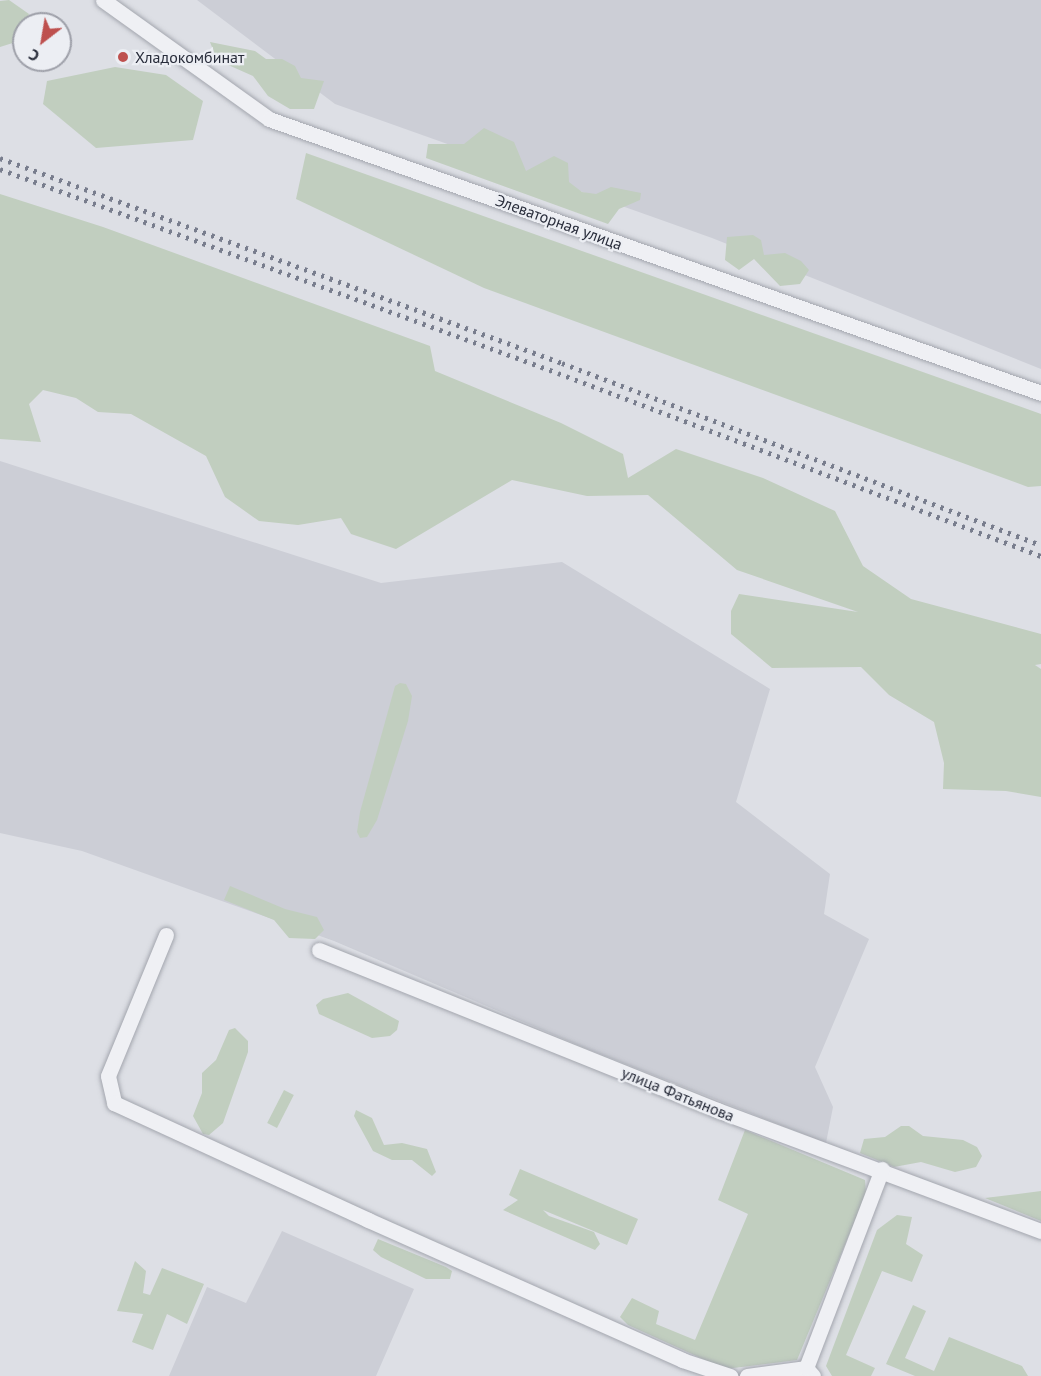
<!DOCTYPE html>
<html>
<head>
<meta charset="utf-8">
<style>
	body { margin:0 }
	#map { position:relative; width:1041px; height:1376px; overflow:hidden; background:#dddfe5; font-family:"PT Sans",sans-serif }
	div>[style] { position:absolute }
	.built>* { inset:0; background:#ccced6 }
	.green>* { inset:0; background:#c1cebf; transform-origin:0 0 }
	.roads { filter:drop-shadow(0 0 2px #a3a6ae) drop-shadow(0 0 2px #a3a6ae) }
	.minor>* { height:15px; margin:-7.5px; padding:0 7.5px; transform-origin:7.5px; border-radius:7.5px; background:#eff0f4 }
	.rail>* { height:4.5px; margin-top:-2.25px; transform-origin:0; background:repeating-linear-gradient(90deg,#787d8d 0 3px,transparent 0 9px) }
	.dots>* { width:16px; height:16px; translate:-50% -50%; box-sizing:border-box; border:3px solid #eceef3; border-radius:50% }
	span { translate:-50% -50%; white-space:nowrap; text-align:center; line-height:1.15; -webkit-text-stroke:4.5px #eceef3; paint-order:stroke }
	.poi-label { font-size:16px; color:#282c3a }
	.left { translate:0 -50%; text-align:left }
	.street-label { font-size:16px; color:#282c3a }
	.north { position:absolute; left:12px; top:12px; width:60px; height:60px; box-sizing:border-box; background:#eceef3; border:2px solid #9ea0a9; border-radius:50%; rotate:211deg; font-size:16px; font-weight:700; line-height:24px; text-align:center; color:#282c3a }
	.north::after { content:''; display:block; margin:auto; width:21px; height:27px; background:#be504e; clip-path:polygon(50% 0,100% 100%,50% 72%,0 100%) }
</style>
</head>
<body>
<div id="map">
	<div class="built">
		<div style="clip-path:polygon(197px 0,1041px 0,1041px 369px,712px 238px,335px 104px)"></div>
		<div style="clip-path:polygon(0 461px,381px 583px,562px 562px,770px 689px,736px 802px,830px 874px,824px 914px,869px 939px,815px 1067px,833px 1107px,826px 1143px,580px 1046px,334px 941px,82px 851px,0 833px)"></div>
		<div style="clip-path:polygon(282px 1231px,414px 1289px,376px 1376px,169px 1376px,207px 1287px,246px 1303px)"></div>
	</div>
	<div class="green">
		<div style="clip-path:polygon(9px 0,29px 14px,19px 41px,0 47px,0 1px)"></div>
		<div style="clip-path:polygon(210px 42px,255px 51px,266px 59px,282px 59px,295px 66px,301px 78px,324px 81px,314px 109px,290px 109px,268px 96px,253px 76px,217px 60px)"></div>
		<div style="clip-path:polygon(115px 67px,166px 75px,203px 101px,193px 140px,96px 148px,43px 104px,47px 81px)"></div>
		<div style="clip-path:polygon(484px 128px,514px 142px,526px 171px,554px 156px,568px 163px,569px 182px,582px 192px,596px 194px,611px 187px,641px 193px,640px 200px,619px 209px,608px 224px,426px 158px,428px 144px,464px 144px)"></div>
		<div style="clip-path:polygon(306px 153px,1041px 414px,1041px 486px,1028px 487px,484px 288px,296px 199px)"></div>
		<div style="clip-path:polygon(0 194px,103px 227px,430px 346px,435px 371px,561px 423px,623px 454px,628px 478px,676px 449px,763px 478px,835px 511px,863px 566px,911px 599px,1041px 634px,1041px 664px,1035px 665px,1041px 669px,1041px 797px,1006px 791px,943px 789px,944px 763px,934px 722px,889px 695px,861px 667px,772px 668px,731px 634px,731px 611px,739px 594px,858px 612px,737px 570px,648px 495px,587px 496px,512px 480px,396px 549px,351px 534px,341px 518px,298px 525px,259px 521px,225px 497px,206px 456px,131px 414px,98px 412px,76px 398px,43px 390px,29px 404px,41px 442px,0 439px)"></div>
		<div style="clip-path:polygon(753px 235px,761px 240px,764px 255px,785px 253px,801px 261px,809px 270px,800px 284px,780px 286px,754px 259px,739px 270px,725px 260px,727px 237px)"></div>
		<div style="clip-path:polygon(400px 683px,406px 684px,412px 696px,408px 721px,377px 820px,367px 837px,360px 838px,357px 832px,360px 812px,395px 686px)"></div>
		<div style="clip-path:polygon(230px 886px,285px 909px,317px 917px,324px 930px,315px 939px,289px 938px,274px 920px,224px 900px)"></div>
		<div style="clip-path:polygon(348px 993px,399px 1021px,397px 1030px,390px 1036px,372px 1038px,319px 1014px,316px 1005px,323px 999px)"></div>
		<div style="clip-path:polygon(235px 1028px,248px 1041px,248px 1052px,223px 1123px,209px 1135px,203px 1134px,193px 1116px,202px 1093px,202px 1073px,216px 1060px,229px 1030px)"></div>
		<div style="left:284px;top:1090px;width:11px;height:37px;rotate:27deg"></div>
		<div style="clip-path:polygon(356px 1110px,372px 1118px,384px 1145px,402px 1143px,427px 1149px,436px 1172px,432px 1176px,412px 1160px,392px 1160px,373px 1151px,354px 1116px)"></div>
		<div style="clip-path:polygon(901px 1126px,909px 1126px,923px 1136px,963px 1140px,977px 1147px,982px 1156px,976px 1167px,955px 1172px,921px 1162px,894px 1167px,860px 1153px,864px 1139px,885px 1137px)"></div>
		<div style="clip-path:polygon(745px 1130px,865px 1180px,866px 1194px,797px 1360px,725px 1369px,628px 1325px,620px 1317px,632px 1298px,659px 1311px,656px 1324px,695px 1340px,748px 1214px,718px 1200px)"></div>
		<div style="clip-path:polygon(520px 1169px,638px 1219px,627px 1245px,543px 1210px,549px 1216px,594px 1232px,600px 1244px,595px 1250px,503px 1210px,518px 1200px,509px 1195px)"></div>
		<div style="clip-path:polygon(1041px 1191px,1041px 1221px,985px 1198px)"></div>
		<div style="clip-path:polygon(897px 1215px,912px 1217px,906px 1244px,923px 1255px,912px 1282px,882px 1271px,846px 1355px,875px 1368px,871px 1376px,832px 1376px,826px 1366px,877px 1230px)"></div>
		<div style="clip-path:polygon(378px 1239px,446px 1267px,452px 1271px,450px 1279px,426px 1279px,381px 1257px,373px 1250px)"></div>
		<div style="clip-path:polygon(135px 1261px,146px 1271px,143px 1293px,150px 1295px,162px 1268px,204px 1284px,187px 1324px,167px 1314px,153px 1350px,132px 1342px,143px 1314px,117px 1311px)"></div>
		<div style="clip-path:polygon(913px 1305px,926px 1311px,905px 1358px,934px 1371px,949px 1337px,1022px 1366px,1028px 1376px,915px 1376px,886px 1364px)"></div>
	</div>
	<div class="roads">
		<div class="minor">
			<div style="left:103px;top:0;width:204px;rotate:35.6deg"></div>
			<div style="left:269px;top:119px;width:819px;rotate:19.54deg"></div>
			<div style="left:166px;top:935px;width:152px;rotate:112.4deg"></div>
			<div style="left:108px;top:1076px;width:28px;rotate:77deg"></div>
			<div style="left:114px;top:1103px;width:280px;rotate:24.7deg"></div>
			<div style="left:368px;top:1220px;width:344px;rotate:24deg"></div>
			<div style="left:682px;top:1360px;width:51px;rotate:18.4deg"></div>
			<div style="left:319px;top:950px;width:429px;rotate:21.9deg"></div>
			<div style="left:717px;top:1110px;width:346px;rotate:20.5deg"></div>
			<div style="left:747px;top:1376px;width:60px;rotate:-7.7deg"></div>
			<div style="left:813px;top:1376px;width:11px;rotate:-131deg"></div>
			<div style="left:806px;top:1368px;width:213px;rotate:-69.1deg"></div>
		</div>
	</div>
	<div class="rail">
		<div style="left:0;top:158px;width:598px;rotate:20.04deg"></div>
		<div style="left:562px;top:363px;width:512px;rotate:20.8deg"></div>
		<div style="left:0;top:169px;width:594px;rotate:20.08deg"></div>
		<div style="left:558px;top:373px;width:517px;rotate:20.75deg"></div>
	</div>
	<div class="dots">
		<div style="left:123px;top:57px;background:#be504e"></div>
	</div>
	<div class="poi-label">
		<span class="left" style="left:135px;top:57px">Хладокомбинат</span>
	</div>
	<div class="street-label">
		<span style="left:559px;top:222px;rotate:20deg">Элеваторная улица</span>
		<span style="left:678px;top:1094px;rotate:22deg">улица Фатьянова</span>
	</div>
	<div class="north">С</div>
</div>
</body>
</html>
